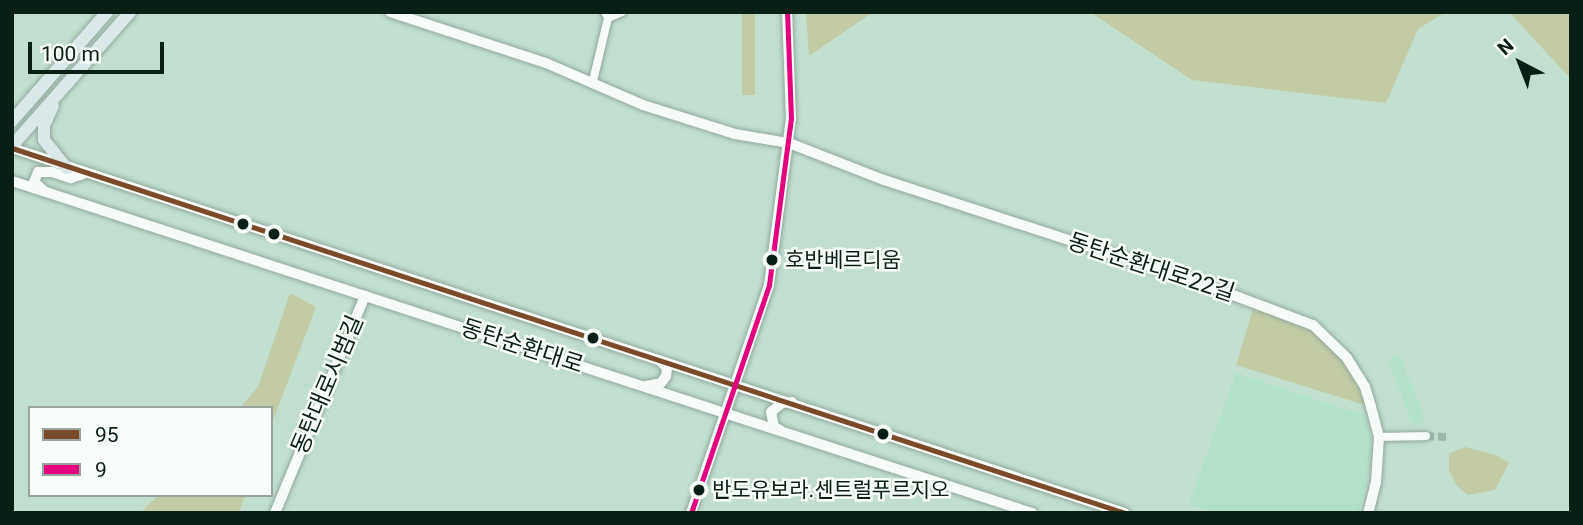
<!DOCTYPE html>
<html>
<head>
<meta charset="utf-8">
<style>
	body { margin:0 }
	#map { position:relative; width:1583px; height:525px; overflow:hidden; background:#c1decf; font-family:Roboto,"Noto Sans KR",sans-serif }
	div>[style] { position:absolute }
	.built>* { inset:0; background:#b2e1c9 }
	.green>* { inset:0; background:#c2cba5; transform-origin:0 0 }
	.minor-tunnel>* { height:8px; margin-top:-4px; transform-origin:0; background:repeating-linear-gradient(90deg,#9cb8aa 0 8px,transparent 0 12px) }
	.roads { filter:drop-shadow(0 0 2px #92a99d) drop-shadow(0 0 2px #92a99d) }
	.minor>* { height:8px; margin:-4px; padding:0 4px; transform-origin:4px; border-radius:4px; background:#f6faf8 }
	.tertiary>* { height:10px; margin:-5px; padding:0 5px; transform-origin:5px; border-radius:5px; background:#f6faf8 }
	.primary>* { height:12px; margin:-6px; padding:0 6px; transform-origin:6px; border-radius:6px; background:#dbe8e9 }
	.bus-1>* { height:5px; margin:-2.5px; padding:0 2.5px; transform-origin:2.5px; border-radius:2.5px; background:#7a4b2a }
	.bus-2>* { height:5px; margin:-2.5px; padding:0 2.5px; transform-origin:2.5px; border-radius:2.5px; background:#e5007d }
	.dots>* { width:19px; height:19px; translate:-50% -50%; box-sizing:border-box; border:4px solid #f9fefb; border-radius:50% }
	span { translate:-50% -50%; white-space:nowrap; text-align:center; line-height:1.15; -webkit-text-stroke:5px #f9fefb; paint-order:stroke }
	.bus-label { font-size:21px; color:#091e14 }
	.left { translate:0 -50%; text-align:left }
	.street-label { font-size:23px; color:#091e14 }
	.frame { position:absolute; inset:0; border:14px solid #091e14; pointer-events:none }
	.legend { position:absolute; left:28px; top:406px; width:245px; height:91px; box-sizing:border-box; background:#f9fefb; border:2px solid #99a49f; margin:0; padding:9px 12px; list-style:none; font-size:21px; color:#091e14 }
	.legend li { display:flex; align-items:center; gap:14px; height:35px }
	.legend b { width:35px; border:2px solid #99a49f }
	.north { position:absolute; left:1485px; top:28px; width:70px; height:70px; -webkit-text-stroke:5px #f9fefb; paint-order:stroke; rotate:318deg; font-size:19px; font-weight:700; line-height:28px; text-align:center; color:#091e14 }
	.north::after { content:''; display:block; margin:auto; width:24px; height:32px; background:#091e14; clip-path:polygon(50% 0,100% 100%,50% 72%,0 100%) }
	.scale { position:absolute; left:28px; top:42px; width:136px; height:32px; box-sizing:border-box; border:4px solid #091e14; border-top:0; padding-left:9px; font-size:21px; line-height:24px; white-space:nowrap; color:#091e14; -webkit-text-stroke:5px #f9fefb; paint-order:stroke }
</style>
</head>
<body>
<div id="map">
	<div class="built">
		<div style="clip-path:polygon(1399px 354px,1424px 416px,1422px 425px,1412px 423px,1388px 360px)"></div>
		<div style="clip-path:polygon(1236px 373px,1366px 416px,1371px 437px,1366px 484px,1359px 513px,1215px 513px,1189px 504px)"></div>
	</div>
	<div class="green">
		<div style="left:742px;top:12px;width:13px;height:83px"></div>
		<div style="clip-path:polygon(806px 12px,873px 12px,809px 56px)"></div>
		<div style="clip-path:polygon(1090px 12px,1446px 12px,1418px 29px,1386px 103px,1192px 80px)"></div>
		<div style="clip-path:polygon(1509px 12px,1571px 12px,1571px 79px)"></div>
		<div style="clip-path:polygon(290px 293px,316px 307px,271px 426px,271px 408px,240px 408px,258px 387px)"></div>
		<div style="clip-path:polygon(1254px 306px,1300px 321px,1321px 335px,1344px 359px,1363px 388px,1368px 406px,1236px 365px)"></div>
		<div style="clip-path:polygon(1465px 447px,1496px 455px,1509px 463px,1495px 490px,1468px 495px,1457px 486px,1449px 471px,1449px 454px)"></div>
		<div style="clip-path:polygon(159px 495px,245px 495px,239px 513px,140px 513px)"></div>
	</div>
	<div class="minor-tunnel">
		<div style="left:1426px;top:436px;width:21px;rotate:3deg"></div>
	</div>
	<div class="roads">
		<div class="minor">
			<div style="left:608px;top:18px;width:15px;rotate:-23deg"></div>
			<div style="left:593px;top:81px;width:65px;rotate:-76.6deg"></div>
			<div style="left:608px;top:18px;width:7px;rotate:-117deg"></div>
			<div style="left:1379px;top:437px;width:47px;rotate:-1.2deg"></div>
		</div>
		<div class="tertiary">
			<div style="left:390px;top:12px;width:164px;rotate:18.1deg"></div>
			<div style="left:546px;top:63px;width:106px;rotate:23.4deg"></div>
			<div style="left:643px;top:105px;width:96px;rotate:17.5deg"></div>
			<div style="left:735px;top:134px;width:55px;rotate:9.5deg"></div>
			<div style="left:789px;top:143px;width:102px;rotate:21.3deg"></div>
			<div style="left:884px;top:180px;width:333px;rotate:18deg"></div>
			<div style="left:1201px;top:283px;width:120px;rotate:20.6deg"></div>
			<div style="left:1313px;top:325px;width:47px;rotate:44.1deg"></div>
			<div style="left:1347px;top:358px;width:34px;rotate:58deg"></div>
			<div style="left:1365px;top:387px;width:21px;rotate:73deg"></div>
			<div style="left:1371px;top:407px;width:31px;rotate:75deg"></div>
			<div style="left:1379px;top:437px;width:45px;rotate:93.8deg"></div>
			<div style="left:1376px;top:482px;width:32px;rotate:104deg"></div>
			<div style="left:12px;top:148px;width:1171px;rotate:18.16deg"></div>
			<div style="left:12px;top:181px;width:1073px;rotate:18.03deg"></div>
			<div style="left:43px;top:190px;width:12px;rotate:-138deg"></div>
			<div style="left:34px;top:182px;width:11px;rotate:-68deg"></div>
			<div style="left:38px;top:172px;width:14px"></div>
			<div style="left:52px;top:172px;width:20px;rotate:18deg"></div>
			<div style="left:71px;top:178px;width:13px;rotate:-18deg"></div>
			<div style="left:646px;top:386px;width:15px;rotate:-11deg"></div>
			<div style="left:661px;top:383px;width:9px;rotate:-54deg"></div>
			<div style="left:666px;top:376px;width:8px;rotate:-83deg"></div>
			<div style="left:667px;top:368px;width:11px;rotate:-135deg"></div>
			<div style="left:780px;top:430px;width:7px;rotate:-153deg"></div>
			<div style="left:774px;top:427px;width:15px;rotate:-101deg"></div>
			<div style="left:771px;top:412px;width:14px;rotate:-39deg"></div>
			<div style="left:782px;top:403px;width:10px;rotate:-6deg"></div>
			<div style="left:275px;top:513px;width:235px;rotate:-67.5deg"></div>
			<div style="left:691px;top:513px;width:241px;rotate:-71.1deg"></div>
			<div style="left:769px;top:285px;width:167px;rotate:-82.5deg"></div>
			<div style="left:791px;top:119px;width:107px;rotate:-92.1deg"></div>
		</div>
		<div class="primary">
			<div style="left:53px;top:106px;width:21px;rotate:115deg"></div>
			<div style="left:44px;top:125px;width:15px;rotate:90deg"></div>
			<div style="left:44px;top:140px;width:36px;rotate:51deg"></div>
			<div style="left:12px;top:121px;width:145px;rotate:-48.9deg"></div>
			<div style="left:12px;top:146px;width:179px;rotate:-48.6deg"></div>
		</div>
	</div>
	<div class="bus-1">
		<div style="left:12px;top:148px;width:1171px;rotate:18.16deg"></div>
	</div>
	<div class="bus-2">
		<div style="left:691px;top:513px;width:241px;rotate:-71.1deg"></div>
		<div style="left:769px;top:285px;width:167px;rotate:-82.5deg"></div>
		<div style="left:791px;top:119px;width:107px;rotate:-92.1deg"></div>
	</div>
	<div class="dots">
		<div style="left:243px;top:224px;background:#091e14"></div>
		<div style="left:274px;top:234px;background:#091e14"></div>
		<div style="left:772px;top:260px;background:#091e14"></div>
		<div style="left:593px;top:338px;background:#091e14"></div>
		<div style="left:883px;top:434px;background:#091e14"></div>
		<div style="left:699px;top:490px;background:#091e14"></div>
	</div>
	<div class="bus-label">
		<span class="left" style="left:785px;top:260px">호반베르디움</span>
		<span class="left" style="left:712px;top:490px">반도유보라.센트럴푸르지오</span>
	</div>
	<div class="street-label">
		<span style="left:1151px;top:268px;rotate:18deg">동탄순환대로22길</span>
		<span style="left:522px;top:347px;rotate:18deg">동탄순환대로</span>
		<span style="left:328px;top:385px;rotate:-67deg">동탄대로시범길</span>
	</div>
	<div class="frame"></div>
	<ul class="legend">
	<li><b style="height:9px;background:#7a4b2a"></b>95</li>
	<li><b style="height:9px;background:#e5007d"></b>9</li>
	</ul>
	<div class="north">N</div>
	<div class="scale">100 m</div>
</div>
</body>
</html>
